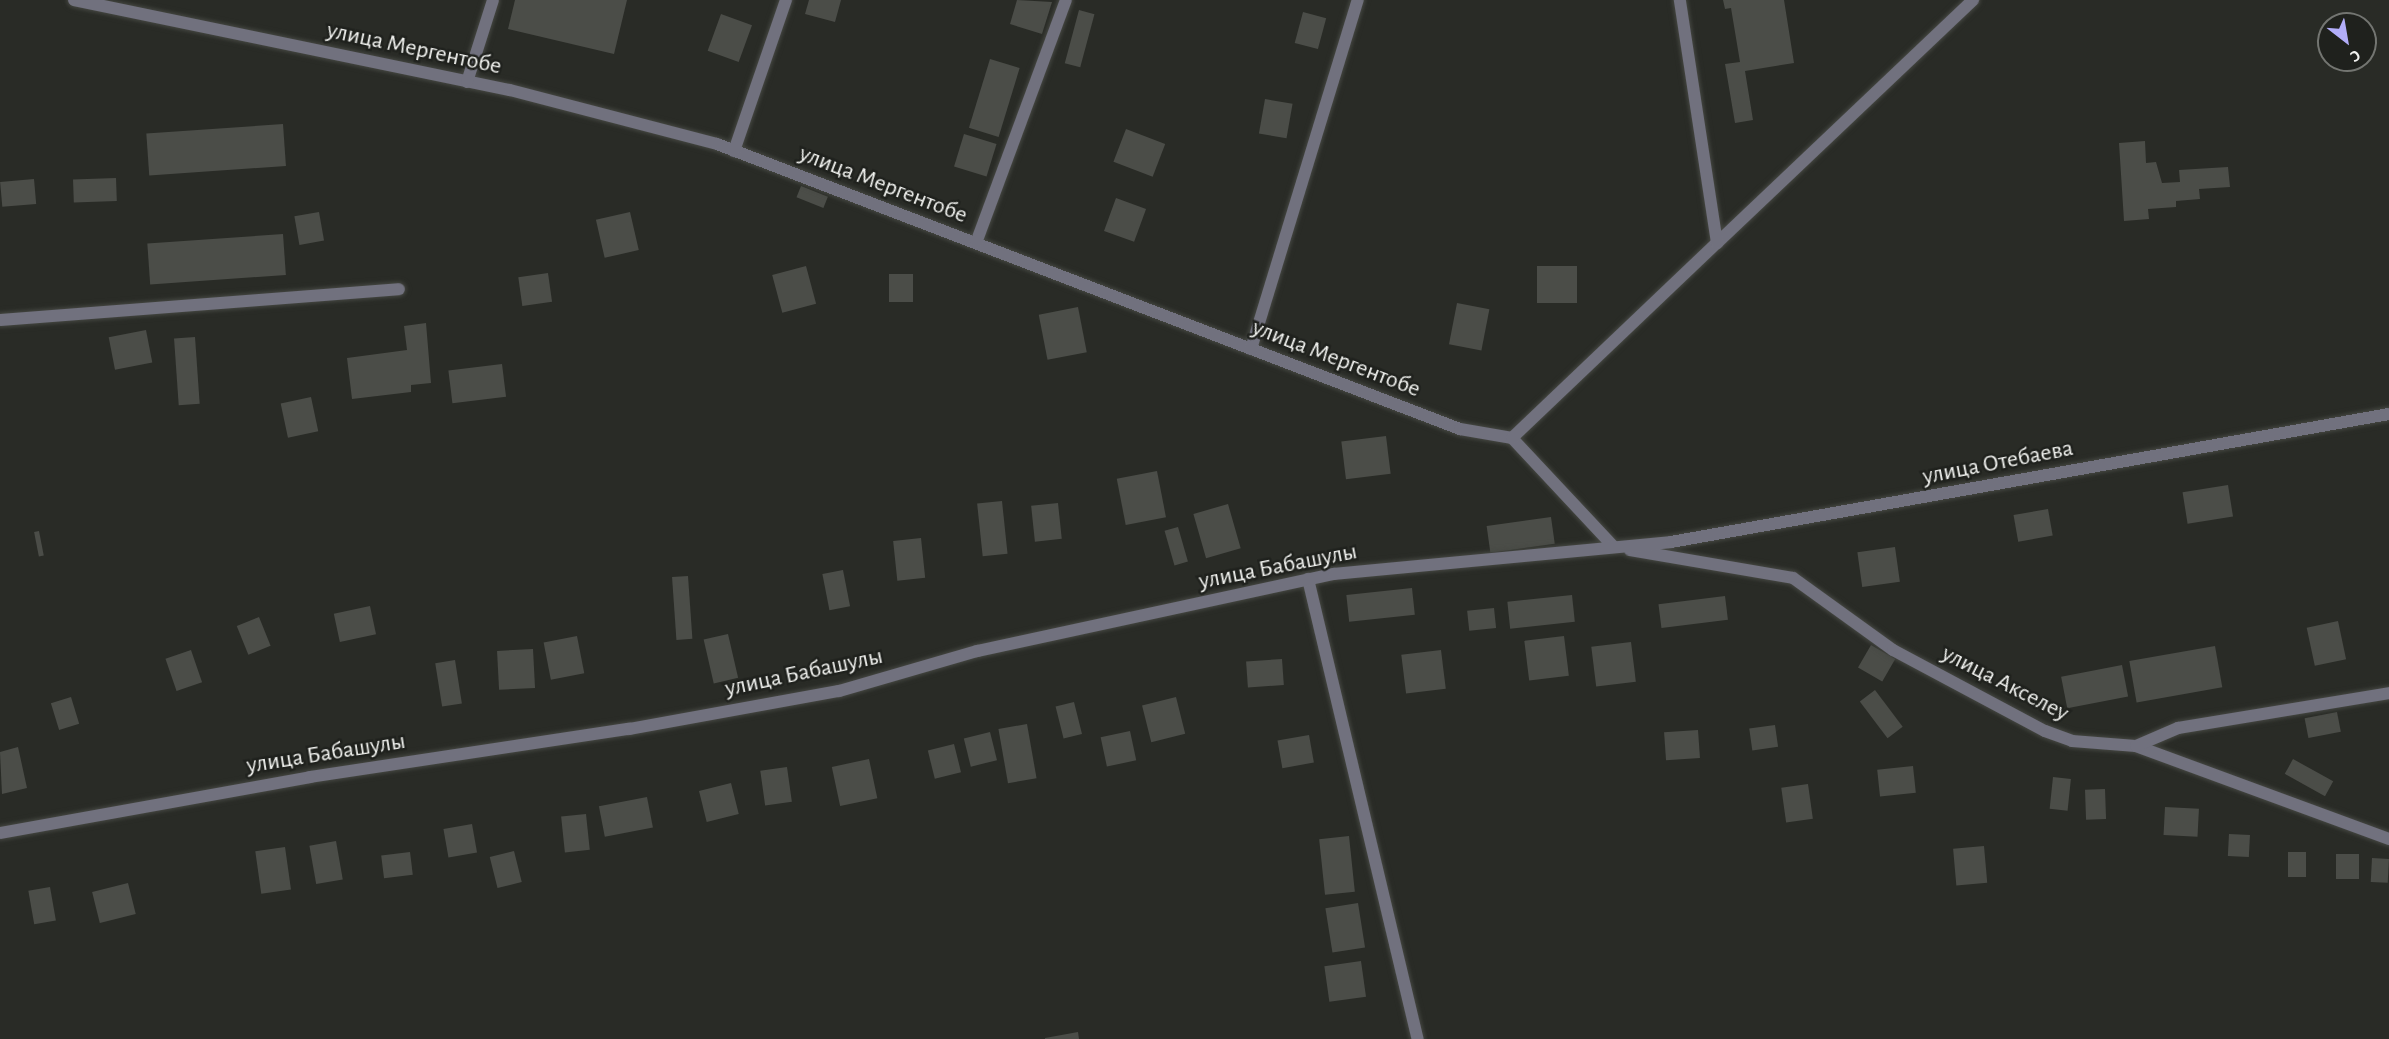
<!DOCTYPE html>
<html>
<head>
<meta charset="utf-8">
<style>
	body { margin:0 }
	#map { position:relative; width:2389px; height:1039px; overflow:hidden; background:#292b26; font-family:"Alegreya Sans",sans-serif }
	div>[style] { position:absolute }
	.building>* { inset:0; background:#4b4d48; transform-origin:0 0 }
	.roads { filter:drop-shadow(0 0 2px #454742) drop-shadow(0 0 2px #454742) }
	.street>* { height:12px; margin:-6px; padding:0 6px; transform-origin:6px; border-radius:6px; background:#71717e }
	span { translate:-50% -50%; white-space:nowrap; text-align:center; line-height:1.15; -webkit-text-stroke:5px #1f211d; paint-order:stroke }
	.street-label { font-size:24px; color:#f1f2ef }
	.north { position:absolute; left:2317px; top:12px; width:60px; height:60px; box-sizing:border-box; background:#1f211d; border:2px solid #737571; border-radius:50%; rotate:149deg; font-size:16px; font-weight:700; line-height:24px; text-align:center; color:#f1f2ef }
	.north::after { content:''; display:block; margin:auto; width:21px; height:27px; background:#b2adf9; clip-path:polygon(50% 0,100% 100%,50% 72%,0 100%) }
</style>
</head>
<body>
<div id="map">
	<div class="building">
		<div style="clip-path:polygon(515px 0,627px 0,614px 54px,508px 29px)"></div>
		<div style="clip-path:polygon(809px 0,841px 0,835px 22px,805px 14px)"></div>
		<div style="clip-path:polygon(1017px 0,1052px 2px,1042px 34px,1010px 24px)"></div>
		<div style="clip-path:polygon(1723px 0,1784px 0,1794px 63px,1745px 71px,1753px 120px,1735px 123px,1725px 64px,1740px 62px,1731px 8px,1725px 9px)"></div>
		<div style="left:1079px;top:10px;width:16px;height:55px;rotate:15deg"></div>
		<div style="left:1303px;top:12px;width:24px;height:32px;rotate:15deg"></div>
		<div style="left:721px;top:14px;width:33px;height:39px;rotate:20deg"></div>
		<div style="left:990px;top:59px;width:31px;height:72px;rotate:17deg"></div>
		<div style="left:1265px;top:99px;width:28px;height:35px;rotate:10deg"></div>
		<div style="left:283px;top:124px;width:42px;height:137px;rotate:86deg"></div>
		<div style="left:1126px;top:129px;width:42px;height:35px;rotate:21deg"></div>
		<div style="left:964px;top:134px;width:34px;height:34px;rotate:17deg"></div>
		<div style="clip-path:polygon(2145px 141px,2146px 163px,2156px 162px,2162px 183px,2180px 182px,2179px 170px,2228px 167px,2230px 187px,2199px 189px,2200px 199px,2176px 201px,2176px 207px,2148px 209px,2149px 219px,2124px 221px,2119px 143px)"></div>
		<div style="left:116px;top:178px;width:23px;height:43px;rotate:88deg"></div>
		<div style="left:34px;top:179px;width:25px;height:34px;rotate:85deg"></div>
		<div style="left:801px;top:186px;width:29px;height:12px;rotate:22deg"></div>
		<div style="left:1116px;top:198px;width:32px;height:35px;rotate:20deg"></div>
		<div style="left:319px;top:212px;width:29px;height:25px;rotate:80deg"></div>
		<div style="left:630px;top:212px;width:39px;height:35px;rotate:77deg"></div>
		<div style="left:283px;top:234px;width:41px;height:136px;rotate:86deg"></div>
		<div style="left:806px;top:266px;width:39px;height:35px;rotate:75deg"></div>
		<div style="left:1537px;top:266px;width:40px;height:37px"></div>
		<div style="left:548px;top:273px;width:29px;height:30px;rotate:82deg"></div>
		<div style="left:889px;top:274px;width:24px;height:28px"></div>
		<div style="left:1457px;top:303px;width:33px;height:42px;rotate:11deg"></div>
		<div style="left:1078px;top:307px;width:46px;height:40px;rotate:79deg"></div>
		<div style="clip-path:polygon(426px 323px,431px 383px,411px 385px,411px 392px,352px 399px,347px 358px,407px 350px,404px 326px)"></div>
		<div style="left:146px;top:330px;width:33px;height:38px;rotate:79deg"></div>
		<div style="left:195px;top:337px;width:67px;height:21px;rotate:86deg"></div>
		<div style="left:502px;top:364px;width:33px;height:54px;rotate:83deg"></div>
		<div style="left:311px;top:397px;width:35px;height:31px;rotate:78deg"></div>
		<div style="left:1386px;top:436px;width:38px;height:45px;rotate:83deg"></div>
		<div style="left:1157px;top:471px;width:47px;height:41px;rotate:79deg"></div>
		<div style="left:2228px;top:485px;width:32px;height:46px;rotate:81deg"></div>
		<div style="left:1002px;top:501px;width:53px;height:25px;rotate:84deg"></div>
		<div style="left:1058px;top:503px;width:36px;height:27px;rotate:84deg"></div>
		<div style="left:1228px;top:504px;width:46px;height:36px;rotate:74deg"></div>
		<div style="left:2048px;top:509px;width:27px;height:35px;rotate:80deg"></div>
		<div style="left:1551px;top:517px;width:27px;height:65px;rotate:82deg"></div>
		<div style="left:1178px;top:527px;width:36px;height:14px;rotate:74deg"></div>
		<div style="left:39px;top:531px;width:25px;height:5px;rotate:79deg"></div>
		<div style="left:921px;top:538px;width:40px;height:28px;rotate:84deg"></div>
		<div style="left:1895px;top:547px;width:35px;height:38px;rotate:82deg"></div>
		<div style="left:843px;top:570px;width:37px;height:21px;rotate:79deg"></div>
		<div style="left:688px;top:576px;width:63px;height:16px;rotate:86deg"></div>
		<div style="left:1412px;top:588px;width:27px;height:66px;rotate:84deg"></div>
		<div style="left:1572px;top:595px;width:27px;height:65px;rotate:84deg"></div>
		<div style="left:1725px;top:596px;width:24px;height:67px;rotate:83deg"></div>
		<div style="left:370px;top:606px;width:29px;height:37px;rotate:78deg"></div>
		<div style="left:1494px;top:608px;width:20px;height:27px;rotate:84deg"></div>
		<div style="left:259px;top:617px;width:31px;height:24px;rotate:68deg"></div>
		<div style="left:2338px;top:621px;width:39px;height:32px;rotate:78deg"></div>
		<div style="left:728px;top:634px;width:45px;height:25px;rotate:77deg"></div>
		<div style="left:577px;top:636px;width:38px;height:34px;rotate:79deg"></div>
		<div style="left:1564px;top:636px;width:40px;height:40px;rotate:83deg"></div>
		<div style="left:1631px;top:642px;width:40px;height:40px;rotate:83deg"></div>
		<div style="left:1871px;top:645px;width:28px;height:26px;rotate:30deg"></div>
		<div style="left:2215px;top:646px;width:42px;height:87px;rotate:80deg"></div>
		<div style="left:533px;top:649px;width:39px;height:36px;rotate:87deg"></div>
		<div style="left:191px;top:650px;width:34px;height:27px;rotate:71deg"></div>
		<div style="left:1441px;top:650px;width:39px;height:40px;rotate:83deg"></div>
		<div style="left:1282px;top:659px;width:26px;height:36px;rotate:86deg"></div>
		<div style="left:455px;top:660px;width:44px;height:20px;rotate:81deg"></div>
		<div style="left:2122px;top:665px;width:32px;height:62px;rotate:79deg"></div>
		<div style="left:1875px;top:690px;width:46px;height:19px;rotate:53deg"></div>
		<div style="left:71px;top:697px;width:28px;height:21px;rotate:73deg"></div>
		<div style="left:1176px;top:697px;width:38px;height:35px;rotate:76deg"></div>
		<div style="left:1074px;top:702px;width:33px;height:19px;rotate:76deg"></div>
		<div style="left:2337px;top:712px;width:20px;height:33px;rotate:79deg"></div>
		<div style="left:1027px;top:724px;width:55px;height:29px;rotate:80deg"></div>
		<div style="left:1775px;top:725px;width:22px;height:26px;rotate:82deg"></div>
		<div style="left:1698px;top:730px;width:28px;height:34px;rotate:86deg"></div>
		<div style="left:1130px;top:731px;width:30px;height:30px;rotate:78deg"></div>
		<div style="left:990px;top:732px;width:29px;height:27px;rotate:76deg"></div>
		<div style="left:1309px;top:735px;width:28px;height:32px;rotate:80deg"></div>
		<div style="left:954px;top:744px;width:29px;height:27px;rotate:76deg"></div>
		<div style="clip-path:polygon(18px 747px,27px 788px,2px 794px,0 752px)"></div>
		<div style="left:869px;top:759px;width:40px;height:38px;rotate:78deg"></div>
		<div style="left:2293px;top:759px;width:46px;height:17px;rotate:29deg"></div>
		<div style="left:1913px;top:766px;width:27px;height:36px;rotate:84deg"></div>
		<div style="left:787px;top:767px;width:35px;height:27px;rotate:82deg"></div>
		<div style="left:2053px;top:777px;width:18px;height:32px;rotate:6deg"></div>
		<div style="left:731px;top:783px;width:32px;height:33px;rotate:76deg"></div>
		<div style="left:1808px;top:784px;width:35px;height:27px;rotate:82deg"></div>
		<div style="left:2105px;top:789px;width:30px;height:20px;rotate:88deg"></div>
		<div style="left:647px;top:797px;width:31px;height:49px;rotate:79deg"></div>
		<div style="left:2165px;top:807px;width:34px;height:28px;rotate:3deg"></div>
		<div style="left:586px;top:814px;width:36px;height:25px;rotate:84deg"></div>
		<div style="left:472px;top:824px;width:29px;height:29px;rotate:80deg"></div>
		<div style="left:2229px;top:834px;width:21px;height:22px;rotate:3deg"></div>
		<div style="left:1349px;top:836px;width:56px;height:30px;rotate:84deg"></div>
		<div style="left:336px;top:841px;width:39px;height:27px;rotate:80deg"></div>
		<div style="left:1984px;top:846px;width:37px;height:31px;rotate:85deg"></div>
		<div style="left:285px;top:847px;width:43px;height:30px;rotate:82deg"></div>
		<div style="left:514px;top:851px;width:32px;height:25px;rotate:76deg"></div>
		<div style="left:410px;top:852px;width:23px;height:29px;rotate:83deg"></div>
		<div style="left:2306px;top:852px;width:25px;height:18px;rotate:90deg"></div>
		<div style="left:2336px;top:854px;width:23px;height:25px"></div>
		<div style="left:2372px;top:858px;width:17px;height:24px;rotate:3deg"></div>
		<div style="left:128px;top:883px;width:32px;height:37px;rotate:76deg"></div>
		<div style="left:50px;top:887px;width:34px;height:22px;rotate:80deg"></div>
		<div style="left:1358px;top:903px;width:45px;height:33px;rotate:81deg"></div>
		<div style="left:1361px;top:961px;width:36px;height:37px;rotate:82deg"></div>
		<div style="clip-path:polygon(1078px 1032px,1079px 1039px,1045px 1039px,1045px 1038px)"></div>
	</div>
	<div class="roads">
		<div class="street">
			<div style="left:74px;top:0;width:445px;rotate:11.7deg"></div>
			<div style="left:510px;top:90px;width:214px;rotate:14.6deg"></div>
			<div style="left:717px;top:144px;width:796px;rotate:20.99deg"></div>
			<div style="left:1460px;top:429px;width:53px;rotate:9.8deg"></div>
			<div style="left:1512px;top:438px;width:149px;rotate:46.9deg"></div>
			<div style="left:467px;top:82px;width:86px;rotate:-72.4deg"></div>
			<div style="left:734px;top:151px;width:160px;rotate:-71deg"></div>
			<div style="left:976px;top:243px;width:259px;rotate:-69.7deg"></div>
			<div style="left:1717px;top:243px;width:353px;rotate:-43.5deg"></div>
			<div style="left:0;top:320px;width:400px;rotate:-4.4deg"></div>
			<div style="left:1251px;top:349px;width:365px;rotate:-73deg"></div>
			<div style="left:1512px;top:438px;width:283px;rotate:-43.6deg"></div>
			<div style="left:1717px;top:243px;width:246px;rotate:-98.7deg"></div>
			<div style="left:1630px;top:550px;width:165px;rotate:9.7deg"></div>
			<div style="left:1793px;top:578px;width:123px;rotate:35.8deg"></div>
			<div style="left:1893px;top:650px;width:172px;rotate:28.1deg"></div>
			<div style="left:2045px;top:731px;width:29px;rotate:20deg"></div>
			<div style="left:2072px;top:741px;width:64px;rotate:4.5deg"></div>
			<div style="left:2136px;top:746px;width:270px;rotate:20.2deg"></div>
			<div style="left:1308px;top:579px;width:473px;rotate:76.6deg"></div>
			<div style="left:2136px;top:746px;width:46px;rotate:-23.2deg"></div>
			<div style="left:2178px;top:728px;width:214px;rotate:-9.4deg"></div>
			<div style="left:0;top:833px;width:315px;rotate:-10.2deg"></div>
			<div style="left:310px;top:777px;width:323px;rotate:-8.6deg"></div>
			<div style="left:629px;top:729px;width:213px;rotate:-10.3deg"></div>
			<div style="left:839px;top:691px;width:144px;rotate:-16.2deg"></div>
			<div style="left:977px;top:651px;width:365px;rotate:-12.2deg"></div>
			<div style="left:1334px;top:574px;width:339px;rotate:-5.4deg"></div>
			<div style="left:1671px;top:542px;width:729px;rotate:-10.11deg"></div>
		</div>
	</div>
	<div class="street-label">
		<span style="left:414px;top:49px;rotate:12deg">улица Мергентобе</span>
		<span style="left:883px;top:185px;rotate:21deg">улица Мергентобе</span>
		<span style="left:1336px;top:359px;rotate:21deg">улица Мергентобе</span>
		<span style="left:1998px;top:463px;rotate:-11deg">улица Отебаева</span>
		<span style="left:1278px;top:567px;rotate:-11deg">улица Бабашулы</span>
		<span style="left:804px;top:673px;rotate:-12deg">улица Бабашулы</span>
		<span style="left:2005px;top:684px;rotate:27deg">улица Акселеу</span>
		<span style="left:326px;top:754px;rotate:-9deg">улица Бабашулы</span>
	</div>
	<div class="north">С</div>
</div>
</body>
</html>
